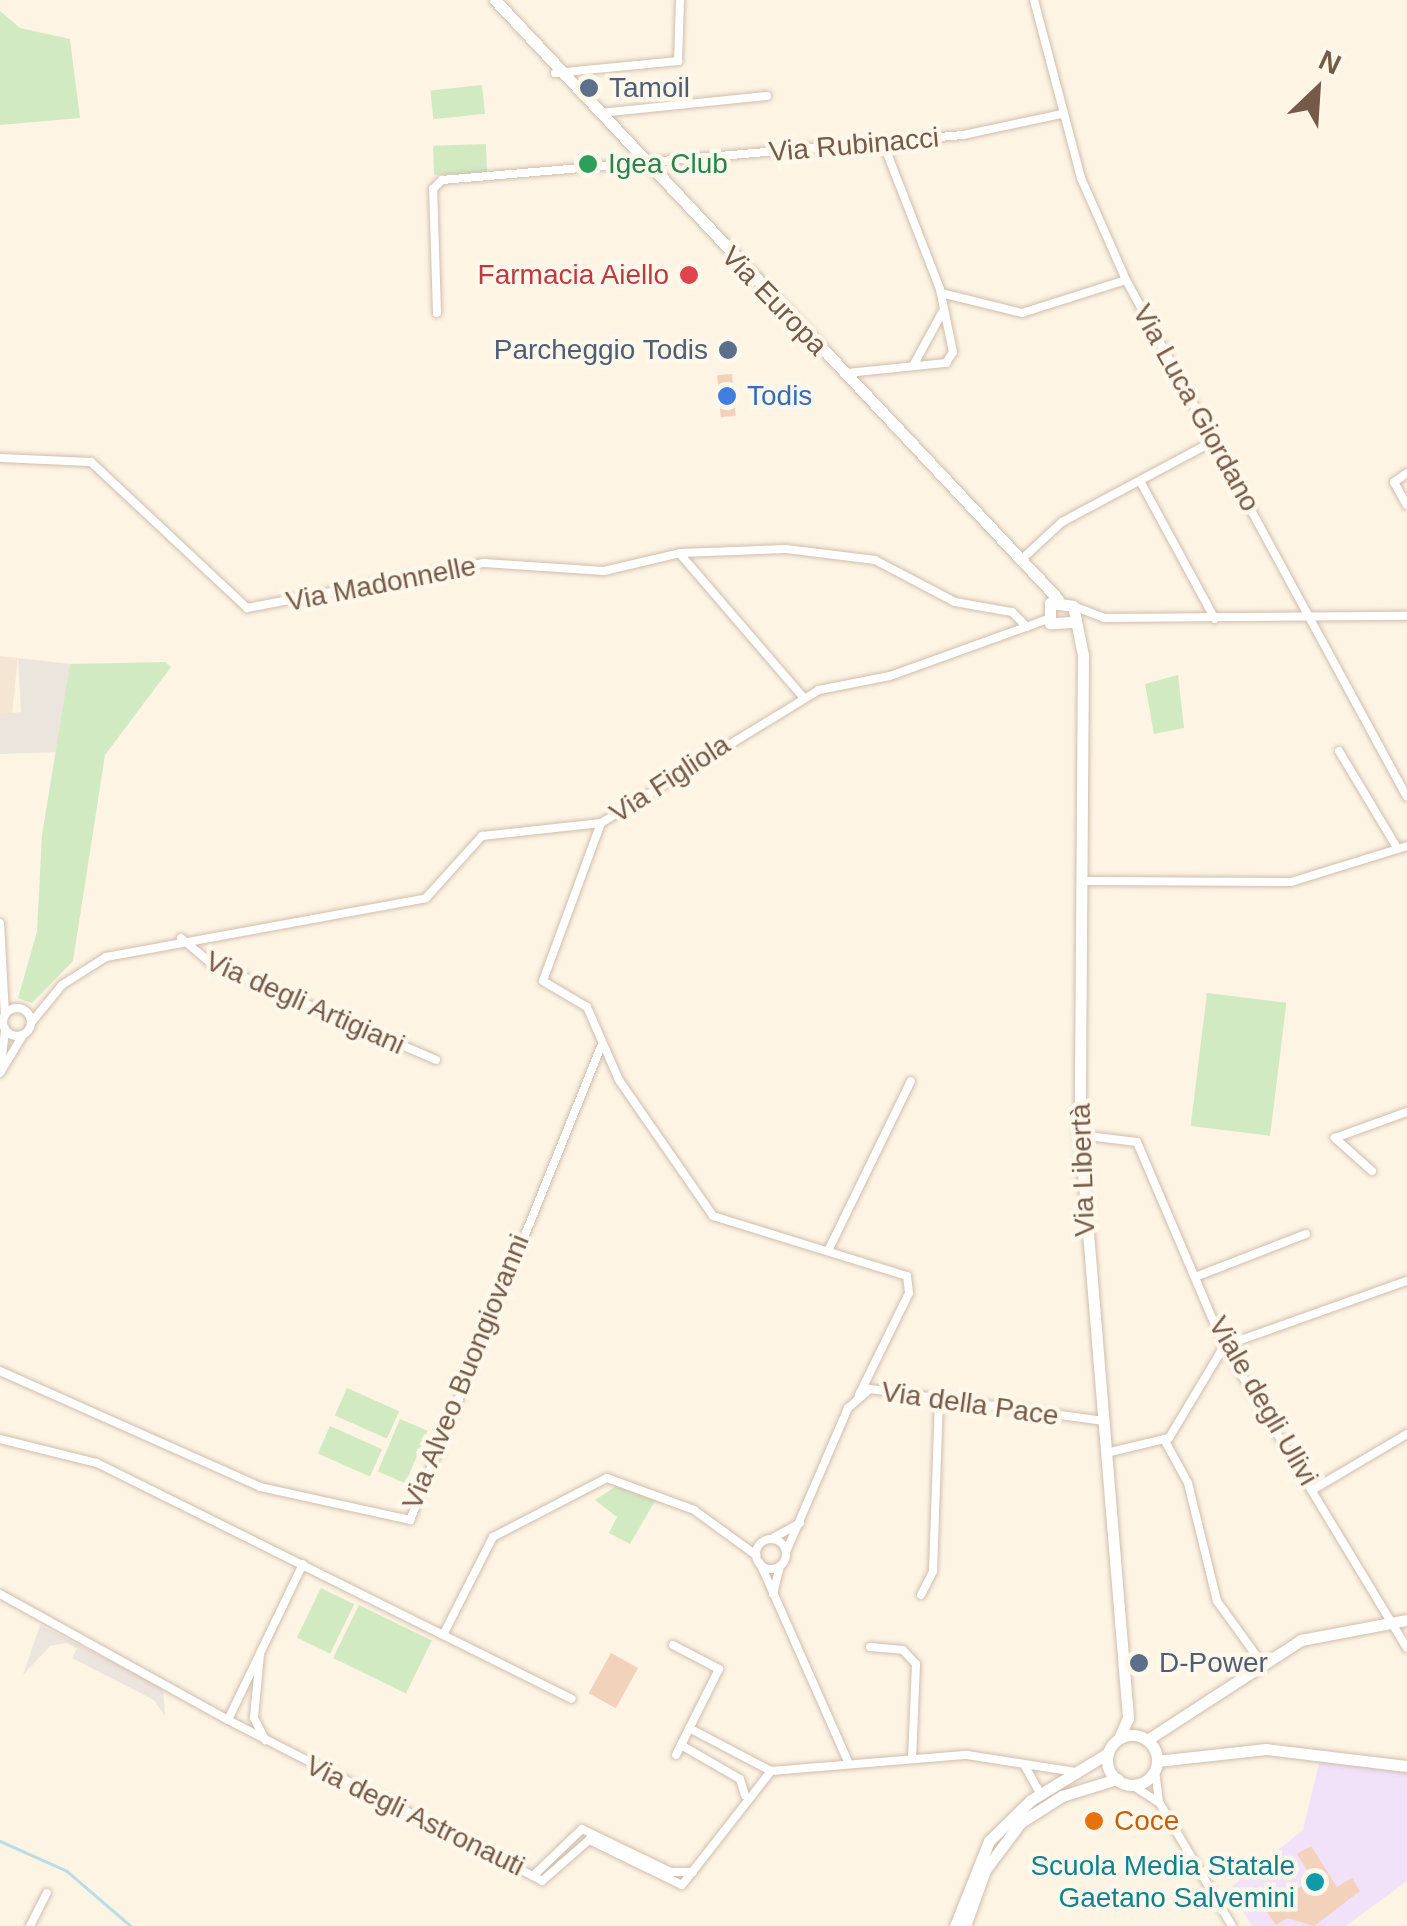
<!DOCTYPE html>
<html>
<head>
<meta charset="utf-8">
<style>
	body { margin:0 }
	#map { position:relative; width:1407px; height:1926px; overflow:hidden; background:#fdf4e4; font-family:Helvetica,sans-serif }
	div>[style] { position:absolute }
	.residential>* { inset:0; background:#f4e6d2; transform-origin:0 0 }
	.industrial>* { inset:0; background:#ece5de }
	.education>* { inset:0; background:#f1e1f9 }
	.green>* { inset:0; background:#d1eac2; transform-origin:0 0 }
	.stream>* { height:2.5px; margin:-1.25px; padding:0 1.25px; transform-origin:1.25px; border-radius:1.25px; background:#b8dfe7 }
	.building>* { inset:0; background:#f2d2bb; transform-origin:0 0 }
	.roads { filter:drop-shadow(0 0 2px #d0bead) drop-shadow(0 0 2px #d0bead) }
	.street>* { height:8px; margin:-4px; padding:0 4px; transform-origin:4px; border-radius:4px; background:#fff }
	.street>.ring { margin:-4px; padding:0; box-sizing:content-box; background:none; border:8px solid #fff; border-radius:50% }
	.secondary>* { height:11px; margin:-5.5px; padding:0 5.5px; transform-origin:5.5px; border-radius:5.5px; background:#fff }
	.secondary>.ring { margin:-5.5px; padding:0; box-sizing:content-box; background:none; border:11px solid #fff; border-radius:50% }
	.dots>* { width:28px; height:28px; translate:-50% -50%; box-sizing:border-box; border:5px solid #fff7ea; border-radius:50% }
	span { translate:-50% -50%; white-space:nowrap; text-align:center; line-height:1.15; -webkit-text-stroke:9px #fff7ea; paint-order:stroke }
	.service-label { font-size:28px; color:#4e5e75 }
	.left { translate:0 -50%; text-align:left }
	.right { translate:-100% -50%; text-align:right }
	.street-label { font-size:28px; color:#755a49 }
	.leisure-label { font-size:28px; color:#27864d }
	.health-label { font-size:28px; color:#be3a42 }
	.shop-label { font-size:28px; color:#366cbe }
	.food-label { font-size:28px; color:#c56008 }
	.culture-label { font-size:28px; color:#0d838f }
	.north { position:absolute; left:1267px; top:40px; width:100px; height:100px; -webkit-text-stroke:8px #fff7ea; paint-order:stroke; rotate:25deg; font-size:28px; font-weight:700; line-height:40px; text-align:center; color:#755a49 }
	.north::after { content:''; display:block; margin:auto; width:35px; height:45px; background:#755a49; clip-path:polygon(50% 0,100% 100%,50% 72%,0 100%) }
</style>
</head>
<body>
<div id="map">
	<div class="residential">
		<div style="left:0;top:656px;width:18px;height:58px;rotate:6deg"></div>
	</div>
	<div class="industrial">
		<div style="clip-path:polygon(18px 658px,70px 664px,58px 752px,0 754px,0 714px,21px 712px)"></div>
		<div style="clip-path:polygon(40px 1625px,163px 1688px,165px 1716px,154px 1700px,72px 1658px,77px 1648px,66px 1643px,50px 1646px,23px 1675px)"></div>
	</div>
	<div class="education">
		<div style="clip-path:polygon(1320px 1760px,1407px 1772px,1407px 1881px,1346px 1926px,1252px 1926px,1229px 1889px,1303px 1830px)"></div>
	</div>
	<div class="green">
		<div style="clip-path:polygon(0 11px,20px 28px,70px 39px,80px 118px,0 125px)"></div>
		<div style="left:482px;top:85px;width:29px;height:52px;rotate:84deg"></div>
		<div style="left:486px;top:144px;width:29px;height:53px;rotate:88deg"></div>
		<div style="clip-path:polygon(165px 662px,171px 667px,105px 755px,73px 961px,32px 1003px,18px 998px,37px 932px,42px 835px,70px 664px)"></div>
		<div style="clip-path:polygon(1178px 675px,1184px 728px,1154px 734px,1145px 684px)"></div>
		<div style="left:1207px;top:993px;width:80px;height:134px;rotate:7deg"></div>
		<div style="left:347px;top:1388px;width:57px;height:30px;rotate:24deg"></div>
		<div style="left:400px;top:1419px;width:30px;height:57px;rotate:23deg"></div>
		<div style="left:330px;top:1426px;width:57px;height:30px;rotate:24deg"></div>
		<div style="clip-path:polygon(618px 1485px,655px 1501px,630px 1544px,609px 1533px,617px 1517px,595px 1500px)"></div>
		<div style="left:321px;top:1588px;width:37px;height:55px;rotate:26deg"></div>
		<div style="left:359px;top:1605px;width:81px;height:59px;rotate:26deg"></div>
	</div>
	<div class="stream">
		<div style="left:0;top:1841px;width:73px;rotate:24.1deg"></div>
		<div style="left:67px;top:1871px;width:84px;rotate:40.7deg"></div>
	</div>
	<div class="building">
		<div style="left:732px;top:374px;width:42px;height:15px;rotate:85deg"></div>
		<div style="left:611px;top:1653px;width:31px;height:46px;rotate:29deg"></div>
		<div style="clip-path:polygon(1311px 1846px,1337px 1887px,1352px 1878px,1360px 1891px,1314px 1926px,1287px 1918px,1276px 1925px,1267px 1912px,1312px 1878px,1297px 1854px)"></div>
	</div>
	<div class="roads">
		<div class="street">
			<div style="left:1034px;top:0;width:184px;rotate:75.2deg"></div>
			<div style="left:1081px;top:178px;width:111px;rotate:66.2deg"></div>
			<div style="left:1126px;top:280px;width:588px;rotate:61.48deg"></div>
			<div style="left:555px;top:73px;width:124px;rotate:-5.6deg"></div>
			<div style="left:678px;top:61px;width:61px;rotate:-88.1deg"></div>
			<div style="left:599px;top:113px;width:169px;rotate:-5.8deg"></div>
			<div style="left:941px;top:293px;width:83px;rotate:13.9deg"></div>
			<div style="left:1022px;top:313px;width:109px;rotate:-17.6deg"></div>
			<div style="left:437px;top:313px;width:124px;rotate:-91.8deg"></div>
			<div style="left:433px;top:189px;width:13px;rotate:-45deg"></div>
			<div style="left:442px;top:180px;width:523px;rotate:-4.94deg"></div>
			<div style="left:963px;top:135px;width:101px;rotate:-12deg"></div>
			<div style="left:914px;top:364px;width:60px;rotate:-61.3deg"></div>
			<div style="left:847px;top:373px;width:100px;rotate:-5.8deg"></div>
			<div style="left:946px;top:363px;width:13px;rotate:-58deg"></div>
			<div style="left:953px;top:352px;width:64px;rotate:-101.7deg"></div>
			<div style="left:940px;top:289px;width:157px;rotate:-111.3deg"></div>
			<div style="left:0;top:458px;width:91px;rotate:2.5deg"></div>
			<div style="left:91px;top:462px;width:214px;rotate:43.1deg"></div>
			<div style="left:247px;top:608px;width:241px;rotate:-10.8deg"></div>
			<div style="left:484px;top:563px;width:120px;rotate:3.8deg"></div>
			<div style="left:604px;top:571px;width:78px;rotate:-13.3deg"></div>
			<div style="left:680px;top:553px;width:106px;rotate:-2.2deg"></div>
			<div style="left:786px;top:549px;width:90px;rotate:7deg"></div>
			<div style="left:875px;top:560px;width:90px;rotate:27.7deg"></div>
			<div style="left:955px;top:602px;width:58px;rotate:10deg"></div>
			<div style="left:1012px;top:612px;width:21px;rotate:45deg"></div>
			<div style="left:1407px;top:473px;width:16px;rotate:145deg"></div>
			<div style="left:1394px;top:482px;width:26px;rotate:61deg"></div>
			<div style="left:1140px;top:481px;width:157px;rotate:61.5deg"></div>
			<div style="left:680px;top:554px;width:190px;rotate:49.3deg"></div>
			<div style="left:1022px;top:559px;width:54px;rotate:-42.8deg"></div>
			<div style="left:1062px;top:522px;width:172px;rotate:-28.1deg"></div>
			<div style="left:1073px;top:606px;width:33px;rotate:21deg"></div>
			<div style="left:1104px;top:618px;width:303px;rotate:-0.4deg"></div>
			<div style="left:1339px;top:751px;width:114px;rotate:59deg"></div>
			<div style="left:601px;top:823px;width:168px;rotate:110.2deg"></div>
			<div style="left:543px;top:981px;width:51px;rotate:30.6deg"></div>
			<div style="left:587px;top:1007px;width:80px;rotate:66.3deg"></div>
			<div style="left:619px;top:1080px;width:165px;rotate:55.3deg"></div>
			<div style="left:713px;top:1216px;width:203px;rotate:17.2deg"></div>
			<div style="left:907px;top:1276px;width:17px;rotate:83deg"></div>
			<div style="left:909px;top:1293px;width:114px;rotate:116.1deg"></div>
			<div style="left:1083px;top:881px;width:208px;rotate:0.3deg"></div>
			<div style="left:1291px;top:882px;width:121px;rotate:-17.2deg"></div>
			<div style="left:0;top:923px;width:92px;rotate:86.9deg"></div>
			<div style="left:181px;top:938px;width:39px;rotate:40deg"></div>
			<div style="left:211px;top:963px;width:245px;rotate:23.3deg"></div>
			<div class="ring" style="left:3px;top:1008px;width:20px;height:20px"></div>
			<div style="left:31px;top:1023px;width:49px;rotate:-50.8deg"></div>
			<div style="left:62px;top:985px;width:52px;rotate:-32.5deg"></div>
			<div style="left:106px;top:957px;width:325px;rotate:-10.4deg"></div>
			<div style="left:426px;top:898px;width:84px;rotate:-47.9deg"></div>
			<div style="left:482px;top:836px;width:120px;rotate:-6.2deg"></div>
			<div style="left:601px;top:823px;width:255px;rotate:-31.4deg"></div>
			<div style="left:819px;top:690px;width:72px;rotate:-11.2deg"></div>
			<div style="left:890px;top:676px;width:168px;rotate:-19.8deg"></div>
			<div style="left:1px;top:1064px;width:35px;rotate:-83deg"></div>
			<div style="left:0;top:1073px;width:44px;rotate:-58.8deg"></div>
			<div style="left:1080px;top:1135px;width:57px;rotate:7deg"></div>
			<div style="left:1137px;top:1142px;width:222px;rotate:66.9deg"></div>
			<div style="left:1224px;top:1346px;width:353px;rotate:58.8deg"></div>
			<div style="left:1372px;top:1171px;width:50px;rotate:-138.3deg"></div>
			<div style="left:1335px;top:1138px;width:77px;rotate:-19.9deg"></div>
			<div style="left:828px;top:1251px;width:189px;rotate:-64deg"></div>
			<div style="left:1195px;top:1277px;width:119px;rotate:-21.2deg"></div>
			<div style="left:0;top:1371px;width:285px;rotate:24deg"></div>
			<div style="left:260px;top:1487px;width:154px;rotate:12.4deg"></div>
			<div style="left:410px;top:1520px;width:513px;rotate:-68.03deg"></div>
			<div style="left:0;top:1439px;width:100px;rotate:13.9deg"></div>
			<div style="left:97px;top:1463px;width:530px;rotate:26.42deg"></div>
			<div style="left:1165px;top:1441px;width:48px;rotate:61.3deg"></div>
			<div style="left:1188px;top:1483px;width:122px;rotate:76.2deg"></div>
			<div style="left:1217px;top:1601px;width:75px;rotate:54.2deg"></div>
			<div style="left:1106px;top:1453px;width:65px;rotate:-13.4deg"></div>
			<div style="left:1169px;top:1438px;width:107px;rotate:-59.1deg"></div>
			<div style="left:1224px;top:1346px;width:194px;rotate:-19.6deg"></div>
			<div style="left:1314px;top:1489px;width:108px;rotate:-30.6deg"></div>
			<div style="left:773px;top:1538px;width:31px;rotate:-29deg"></div>
			<div class="ring" style="left:756px;top:1539px;width:22px;height:22px"></div>
			<div style="left:786px;top:1552px;width:157px;rotate:-66.7deg"></div>
			<div style="left:848px;top:1408px;width:29px;rotate:-41deg"></div>
			<div style="left:870px;top:1389px;width:236px;rotate:7.8deg"></div>
			<div style="left:760px;top:1563px;width:220px;rotate:66.1deg"></div>
			<div style="left:303px;top:1564px;width:173px;rotate:115.7deg"></div>
			<div style="left:228px;top:1720px;width:353px;rotate:27.1deg"></div>
			<div style="left:542px;top:1881px;width:62px;rotate:-41.1deg"></div>
			<div style="left:589px;top:1840px;width:103px;rotate:25.8deg"></div>
			<div style="left:682px;top:1885px;width:145px;rotate:-52deg"></div>
			<div style="left:771px;top:1771px;width:197px;rotate:-4.7deg"></div>
			<div style="left:967px;top:1755px;width:110px;rotate:8.9deg"></div>
			<div style="left:0;top:1594px;width:260px;rotate:28.9deg"></div>
			<div style="left:773px;top:1594px;width:29px;rotate:-76deg"></div>
			<div style="left:921px;top:1595px;width:27px;rotate:-63deg"></div>
			<div style="left:933px;top:1571px;width:170px;rotate:-88deg"></div>
			<div style="left:443px;top:1635px;width:110px;rotate:-63deg"></div>
			<div style="left:493px;top:1537px;width:128px;rotate:-27.4deg"></div>
			<div style="left:607px;top:1478px;width:93px;rotate:20.2deg"></div>
			<div style="left:694px;top:1510px;width:77px;rotate:36deg"></div>
			<div style="left:673px;top:1645px;width:52px;rotate:27.6deg"></div>
			<div style="left:719px;top:1669px;width:96px;rotate:116.6deg"></div>
			<div style="left:870px;top:1647px;width:33px;rotate:5deg"></div>
			<div style="left:903px;top:1650px;width:19px;rotate:47deg"></div>
			<div style="left:916px;top:1664px;width:95px;rotate:92.4deg"></div>
			<div style="left:260px;top:1654px;width:64px;rotate:95.4deg"></div>
			<div style="left:254px;top:1718px;width:25px;rotate:63deg"></div>
			<div style="left:689px;top:1728px;width:93px;rotate:27.7deg"></div>
			<div style="left:681px;top:1745px;width:68px;rotate:30deg"></div>
			<div style="left:740px;top:1779px;width:17px;rotate:73deg"></div>
			<div style="left:1025px;top:1766px;width:31px;rotate:61deg"></div>
			<div style="left:1155px;top:1770px;width:32px;rotate:83deg"></div>
			<div style="left:1159px;top:1802px;width:144px;rotate:59.5deg"></div>
			<div style="left:1132px;top:1785px;width:30px;rotate:33deg"></div>
			<div style="left:533px;top:1876px;width:68px;rotate:-43.8deg"></div>
			<div style="left:582px;top:1829px;width:99px;rotate:25.8deg"></div>
			<div style="left:671px;top:1872px;width:22px"></div>
			<div style="left:30px;top:1926px;width:37px;rotate:-63deg"></div>
		</div>
		<div class="secondary">
			<div style="left:495px;top:0;width:822px;rotate:46.77deg"></div>
			<div style="left:1072px;top:622px;width:22px;rotate:177deg"></div>
			<div style="left:1050px;top:623px;width:20px;rotate:-90deg"></div>
			<div style="left:1050px;top:603px;width:23px;rotate:7deg"></div>
			<div style="left:1073px;top:606px;width:50px;rotate:78.5deg"></div>
			<div style="left:1083px;top:655px;width:480px;rotate:90.4deg"></div>
			<div style="left:1080px;top:1135px;width:585px;rotate:85.29deg"></div>
			<div style="left:1128px;top:1718px;width:22px;rotate:114deg"></div>
			<div class="ring" style="left:1107px;top:1735px;width:39px;height:39px"></div>
			<div style="left:1147px;top:1740px;width:184px;rotate:-33deg"></div>
			<div style="left:1301px;top:1640px;width:108px;rotate:-10.7deg"></div>
			<div style="left:1157px;top:1761px;width:110px;rotate:-6.3deg"></div>
			<div style="left:1266px;top:1749px;width:142px;rotate:6.9deg"></div>
			<div style="left:955px;top:1926px;width:92px;rotate:-68.2deg"></div>
			<div style="left:989px;top:1841px;width:59px;rotate:-44.3deg"></div>
			<div style="left:1031px;top:1800px;width:90px;rotate:-31.4deg"></div>
			<div style="left:965px;top:1926px;width:59px;rotate:-70.3deg"></div>
			<div style="left:985px;top:1870px;width:60px;rotate:-53.1deg"></div>
			<div style="left:1021px;top:1822px;width:49px;rotate:-32.4deg"></div>
			<div style="left:1062px;top:1796px;width:58px;rotate:-17.2deg"></div>
		</div>
	</div>
	<div class="dots">
		<div style="left:589px;top:88px;background:#5c6f8a"></div>
		<div style="left:588px;top:164px;background:#2e9e5b"></div>
		<div style="left:689px;top:275px;background:#e0444e"></div>
		<div style="left:728px;top:350px;background:#5c6f8a"></div>
		<div style="left:727px;top:396px;background:#3f7fe0"></div>
		<div style="left:1139px;top:1663px;background:#5c6f8a"></div>
		<div style="left:1094px;top:1821px;background:#e8710a"></div>
		<div style="left:1315px;top:1882px;background:#0f9aa8"></div>
	</div>
	<div class="service-label">
		<span class="left" style="left:609px;top:88px">Tamoil</span>
		<span class="right" style="left:708px;top:350px">Parcheggio Todis</span>
		<span class="left" style="left:1159px;top:1663px">D-Power</span>
	</div>
	<div class="street-label">
		<span style="left:854px;top:145px;rotate:-5deg">Via Rubinacci</span>
		<span style="left:774px;top:301px;rotate:46deg">Via Europa</span>
		<span style="left:1196px;top:408px;rotate:61deg">Via Luca Giordano</span>
		<span style="left:381px;top:584px;rotate:-11deg">Via Madonnelle</span>
		<span style="left:670px;top:779px;rotate:-33deg">Via Figliola</span>
		<span style="left:305px;top:1003px;rotate:24deg">Via degli Artigiani</span>
		<span style="left:1083px;top:1170px;rotate:-92deg">Via Libertà</span>
		<span style="left:466px;top:1372px;rotate:-68deg">Via Alveo Buongiovanni</span>
		<span style="left:1263px;top:1401px;rotate:60deg">Viale degli Ulivi</span>
		<span style="left:970px;top:1404px;rotate:8deg">Via della Pace</span>
		<span style="left:415px;top:1816px;rotate:26deg">Via degli Astronauti</span>
	</div>
	<div class="leisure-label">
		<span class="left" style="left:608px;top:164px">Igea Club</span>
	</div>
	<div class="health-label">
		<span class="right" style="left:669px;top:275px">Farmacia Aiello</span>
	</div>
	<div class="shop-label">
		<span class="left" style="left:747px;top:396px">Todis</span>
	</div>
	<div class="food-label">
		<span class="left" style="left:1114px;top:1821px">Coce</span>
	</div>
	<div class="culture-label">
		<span class="right" style="left:1295px;top:1882px">Scuola Media Statale<br>Gaetano Salvemini</span>
	</div>
	<div class="north">N</div>
</div>
</body>
</html>
